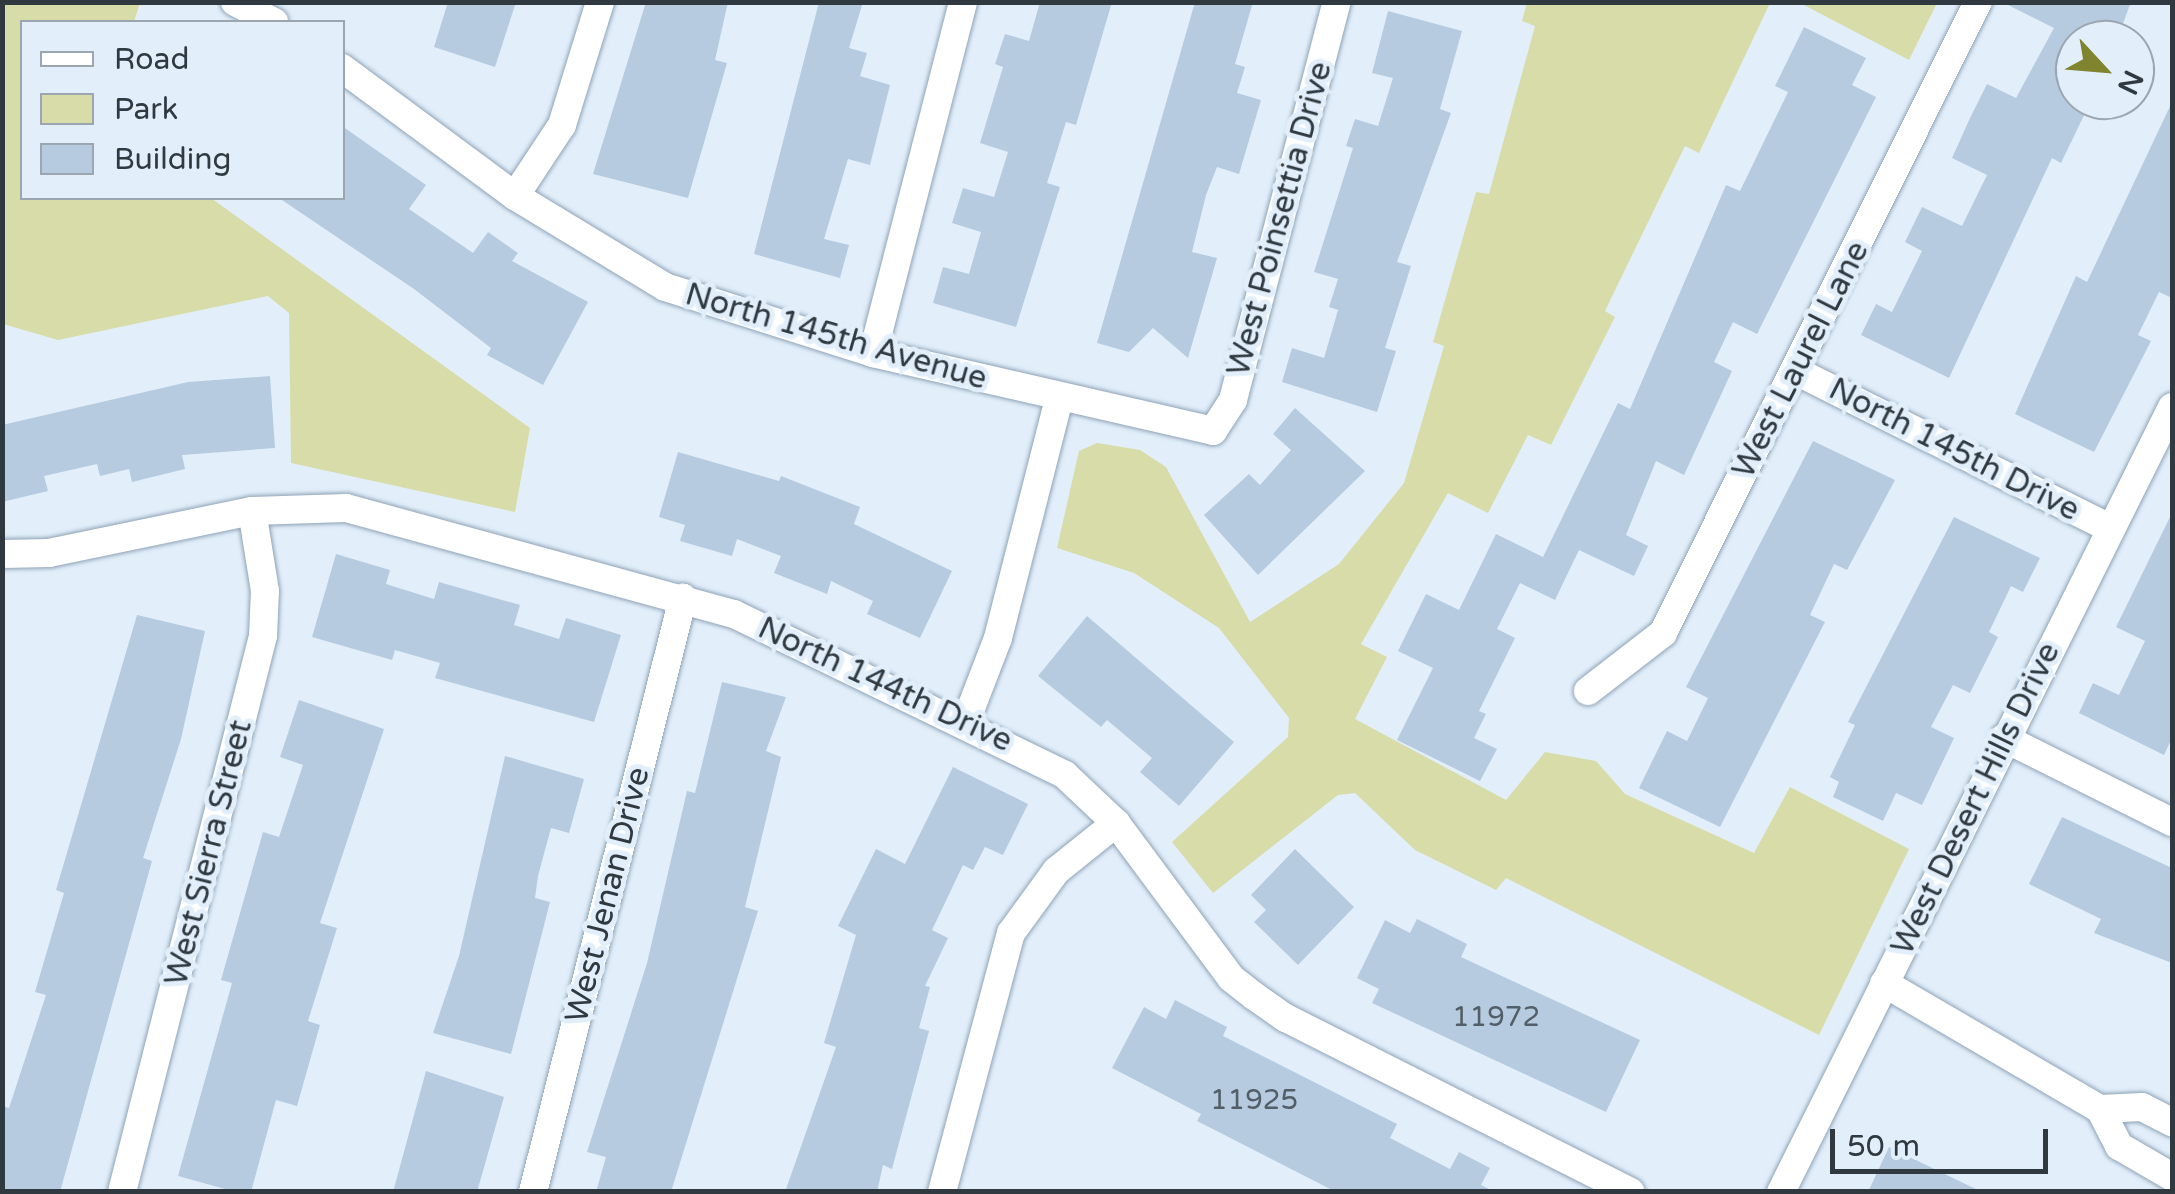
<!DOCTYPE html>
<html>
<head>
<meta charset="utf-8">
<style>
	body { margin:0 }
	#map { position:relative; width:2175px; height:1194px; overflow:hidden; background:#e2effb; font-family:"Varela Round",sans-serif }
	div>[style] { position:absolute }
	.green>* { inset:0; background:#d7dca9 }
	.building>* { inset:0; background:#b6cbdf }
	.roads { filter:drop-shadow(0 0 2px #8fa3b6) drop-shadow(0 0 2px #8fa3b6) }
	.minor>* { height:28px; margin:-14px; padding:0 14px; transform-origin:14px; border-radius:14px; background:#fff }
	span { translate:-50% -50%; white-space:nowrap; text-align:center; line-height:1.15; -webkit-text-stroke:10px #e2effb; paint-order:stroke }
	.number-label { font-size:28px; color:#525e68 }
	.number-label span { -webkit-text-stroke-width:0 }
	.street-label { font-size:32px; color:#303940 }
	.frame { position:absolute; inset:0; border:5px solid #303940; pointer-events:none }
	.legend { position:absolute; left:20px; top:20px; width:325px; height:180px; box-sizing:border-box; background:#e2effb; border:2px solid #9ba6b0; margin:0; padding:12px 18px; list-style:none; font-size:30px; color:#303940 }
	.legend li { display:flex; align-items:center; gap:20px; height:50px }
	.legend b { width:50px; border:2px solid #9ba6b0 }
	.north { position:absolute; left:2055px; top:20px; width:100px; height:100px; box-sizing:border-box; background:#e2effb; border:2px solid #9ba6b0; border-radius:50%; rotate:116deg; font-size:28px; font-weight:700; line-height:40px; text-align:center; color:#303940 }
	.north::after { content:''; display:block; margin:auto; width:35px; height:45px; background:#80842f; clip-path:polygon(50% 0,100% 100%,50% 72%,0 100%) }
	.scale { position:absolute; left:1830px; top:1129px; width:218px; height:45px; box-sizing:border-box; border:5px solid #303940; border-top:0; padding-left:12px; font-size:30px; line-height:35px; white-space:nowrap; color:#303940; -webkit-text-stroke:8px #e2effb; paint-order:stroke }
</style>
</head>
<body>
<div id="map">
	<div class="green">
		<div style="clip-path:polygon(1527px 2px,1770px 3px,1699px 153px,1685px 146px,1605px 311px,1615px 317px,1551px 445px,1528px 435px,1488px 513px,1448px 493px,1361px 644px,1387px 657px,1355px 719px,1506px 800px,1545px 752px,1596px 761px,1625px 794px,1754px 853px,1790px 787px,1909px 849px,1819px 1035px,1506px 878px,1496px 890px,1415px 850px,1355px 793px,1338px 795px,1213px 893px,1172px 842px,1288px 737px,1289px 718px,1219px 628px,1134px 573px,1057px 548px,1079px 451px,1097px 443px,1140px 450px,1166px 467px,1250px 622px,1339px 564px,1404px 483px,1444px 346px,1433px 342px,1476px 192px,1489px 194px,1535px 26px,1522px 21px)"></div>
		<div style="clip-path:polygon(2px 3px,140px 3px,134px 22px,22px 22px,22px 198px,211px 198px,530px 428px,515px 512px,291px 463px,289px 313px,268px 296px,58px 340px,3px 324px)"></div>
		<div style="clip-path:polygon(1800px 3px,1937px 3px,1909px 60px)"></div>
	</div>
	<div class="building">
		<div style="clip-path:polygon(448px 2px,516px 2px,495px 67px,434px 47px)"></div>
		<div style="clip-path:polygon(646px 2px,728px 2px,715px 60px,727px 63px,688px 198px,593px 174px)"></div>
		<div style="clip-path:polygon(819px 2px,863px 2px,849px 48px,867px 53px,860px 76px,890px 85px,870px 165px,848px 159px,824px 239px,849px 245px,840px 278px,754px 254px)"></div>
		<div style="clip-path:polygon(1040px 2px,1112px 2px,1076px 125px,1066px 122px,1047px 183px,1060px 187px,1016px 327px,933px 303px,943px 267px,969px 274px,981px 232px,952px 223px,963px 188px,994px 197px,1008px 152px,980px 143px,1003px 67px,995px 64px,1005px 34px,1029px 41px)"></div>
		<div style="clip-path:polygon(1195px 2px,1253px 2px,1235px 64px,1245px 67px,1237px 93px,1261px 100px,1239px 174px,1217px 167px,1206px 195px,1192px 252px,1217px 258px,1188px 358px,1153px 328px,1129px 352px,1097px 343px)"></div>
		<div style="clip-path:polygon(2002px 2px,2131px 2px,2117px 40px,2075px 40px,2075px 100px,2089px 105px,2061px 163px,2052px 158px,1949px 378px,1861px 335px,1876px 304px,1892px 312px,1922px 251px,1905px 242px,1922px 207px,1962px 226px,1987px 175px,1952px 158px,1970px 118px,1987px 84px,2016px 98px,2054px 28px)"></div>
		<div style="clip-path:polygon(1388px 11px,1462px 31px,1440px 109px,1451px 113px,1397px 262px,1411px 266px,1385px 348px,1396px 351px,1377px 412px,1282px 382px,1292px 348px,1324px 358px,1338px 310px,1329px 307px,1338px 279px,1314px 272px,1353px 148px,1346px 146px,1355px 119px,1378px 126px,1393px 78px,1372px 73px)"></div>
		<div style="clip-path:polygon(1804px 27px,1866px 58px,1852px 85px,1876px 97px,1757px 334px,1733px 322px,1714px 362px,1732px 371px,1684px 475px,1656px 461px,1626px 535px,1648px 546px,1634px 576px,1579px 550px,1555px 600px,1520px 583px,1497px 629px,1515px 638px,1479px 711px,1486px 714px,1474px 738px,1497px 749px,1480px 781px,1397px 740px,1433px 668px,1398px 651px,1426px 594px,1459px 610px,1496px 534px,1543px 557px,1618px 403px,1630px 409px,1726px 185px,1740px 191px,1788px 92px,1775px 86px)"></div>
		<div style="clip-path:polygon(2172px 102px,2172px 298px,2159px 292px,2138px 335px,2151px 341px,2094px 452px,2015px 414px,2076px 276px,2087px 282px)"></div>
		<div style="clip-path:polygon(342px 126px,426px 185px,409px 209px,473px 253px,488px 232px,518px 253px,512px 261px,588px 302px,543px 385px,487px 355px,491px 348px,414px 289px,279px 198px,342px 198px)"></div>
		<div style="clip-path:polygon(270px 376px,275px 448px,182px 455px,185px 469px,132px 482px,129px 469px,100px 476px,97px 464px,44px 476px,48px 491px,2px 502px,2px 425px,188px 382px)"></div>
		<div style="clip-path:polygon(1295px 408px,1365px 471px,1258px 575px,1204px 515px,1249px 474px,1260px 485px,1291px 450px,1273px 434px)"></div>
		<div style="clip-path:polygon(1813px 441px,1895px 480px,1847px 570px,1834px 564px,1810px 615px,1825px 622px,1720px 827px,1639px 788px,1667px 731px,1687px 741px,1708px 698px,1686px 687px)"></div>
		<div style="clip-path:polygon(678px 452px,779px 481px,781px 476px,860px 507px,854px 524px,952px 571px,920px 638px,867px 614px,873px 601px,831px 581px,827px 594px,774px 573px,781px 556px,737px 539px,732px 556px,680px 541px,685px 525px,659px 517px)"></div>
		<div style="clip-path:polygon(2172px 513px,2172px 738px,2164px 755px,2079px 713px,2093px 683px,2119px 695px,2145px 641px,2116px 627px)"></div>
		<div style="clip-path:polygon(1954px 517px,2040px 558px,2023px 592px,2011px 586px,1989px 632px,1998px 637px,1970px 693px,1953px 685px,1931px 727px,1954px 738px,1922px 805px,1896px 793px,1883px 821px,1833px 797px,1839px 782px,1830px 777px,1855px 725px,1848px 722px)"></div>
		<div style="clip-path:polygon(336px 554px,390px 570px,386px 584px,434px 599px,439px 582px,520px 605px,514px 625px,559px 639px,566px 618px,621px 635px,594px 722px,435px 678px,440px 663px,395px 650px,392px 660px,312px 637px)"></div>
		<div style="clip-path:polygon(137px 615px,205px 631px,181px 739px,143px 858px,152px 861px,60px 1192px,2px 1192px,2px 1106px,9px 1108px,46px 995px,35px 992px,64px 893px,56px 890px)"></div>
		<div style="clip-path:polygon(1087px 616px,1234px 742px,1179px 806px,1140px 772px,1152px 758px,1107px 720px,1101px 727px,1038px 676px)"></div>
		<div style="clip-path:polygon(722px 682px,786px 697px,766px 751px,781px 757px,745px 907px,758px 911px,671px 1192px,596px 1192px,606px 1157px,587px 1152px,647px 963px,687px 791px,695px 793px)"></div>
		<div style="clip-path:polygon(299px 700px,384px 729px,320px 923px,337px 928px,308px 1021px,320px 1025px,297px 1106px,276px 1100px,251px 1192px,236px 1192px,178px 1176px,232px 983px,221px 980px,263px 832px,279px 837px,303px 765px,280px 757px)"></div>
		<div style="clip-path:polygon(505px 756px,584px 779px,569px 833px,551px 828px,538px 876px,535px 898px,550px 902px,511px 1054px,433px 1033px,459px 956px)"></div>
		<div style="clip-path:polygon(953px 767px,1028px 804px,1003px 855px,985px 847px,973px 870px,963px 865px,932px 930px,948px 938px,925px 986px,930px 987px,919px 1028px,929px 1031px,892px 1169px,883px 1165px,877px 1192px,785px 1192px,836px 1047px,824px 1043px,856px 935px,838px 926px,876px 849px,905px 864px)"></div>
		<div style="clip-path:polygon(2062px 817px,2172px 868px,2172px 963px,2094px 933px,2101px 919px,2029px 884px)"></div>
		<div style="clip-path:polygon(1295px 849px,1354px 907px,1298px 965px,1254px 922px,1266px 910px,1251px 895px)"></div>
		<div style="clip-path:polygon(1417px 919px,1467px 944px,1461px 957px,1640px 1040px,1606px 1112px,1372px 1003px,1379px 989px,1357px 978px,1385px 920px,1410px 933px)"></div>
		<div style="clip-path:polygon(1175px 1000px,1227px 1027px,1223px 1036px,1397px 1124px,1390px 1138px,1450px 1169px,1459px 1152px,1490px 1168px,1481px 1185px,1495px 1192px,1336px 1192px,1197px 1121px,1201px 1114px,1112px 1068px,1144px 1007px,1166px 1019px)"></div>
		<div style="clip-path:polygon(426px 1071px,504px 1097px,477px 1192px,393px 1192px)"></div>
		<div style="clip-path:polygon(1889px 1147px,1982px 1192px,1868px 1192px)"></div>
	</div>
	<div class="roads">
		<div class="minor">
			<div style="left:235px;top:2px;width:44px;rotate:27.1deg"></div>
			<div style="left:342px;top:68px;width:215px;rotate:36.5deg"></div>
			<div style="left:515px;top:196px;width:175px;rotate:31.2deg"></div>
			<div style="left:665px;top:287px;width:218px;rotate:17.6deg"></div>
			<div style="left:873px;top:353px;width:349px;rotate:12.9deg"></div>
			<div style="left:1213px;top:431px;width:37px;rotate:-57deg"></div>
			<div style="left:1233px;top:400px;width:411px;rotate:-75.4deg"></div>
			<div style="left:515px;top:196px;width:85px;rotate:-56.5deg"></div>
			<div style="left:562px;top:125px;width:129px;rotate:-72.8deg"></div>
			<div style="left:873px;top:353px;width:362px;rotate:-75.6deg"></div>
			<div style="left:1796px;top:371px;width:352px;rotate:26.6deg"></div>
			<div style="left:2px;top:554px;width:47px;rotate:-1.2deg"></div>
			<div style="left:49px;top:553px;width:207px;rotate:-11.7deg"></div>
			<div style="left:252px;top:511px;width:94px;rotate:-1.8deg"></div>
			<div style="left:346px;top:508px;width:402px;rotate:15.3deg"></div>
			<div style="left:734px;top:614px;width:368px;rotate:25.9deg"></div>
			<div style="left:1065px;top:775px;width:70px;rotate:43.3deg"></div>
			<div style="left:1116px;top:823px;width:193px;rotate:53.4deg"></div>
			<div style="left:1231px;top:978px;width:29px;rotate:38deg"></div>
			<div style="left:1254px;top:996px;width:39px;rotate:35deg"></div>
			<div style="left:1286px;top:1018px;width:386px;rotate:26.8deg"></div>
			<div style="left:1588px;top:691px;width:95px;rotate:-37.7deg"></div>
			<div style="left:1663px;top:633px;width:705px;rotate:-63.47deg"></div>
			<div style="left:966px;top:721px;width:89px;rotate:-68.9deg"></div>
			<div style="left:998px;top:638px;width:247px;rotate:-75.7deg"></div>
			<div style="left:2004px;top:738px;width:188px;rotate:26.6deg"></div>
			<div style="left:1884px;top:983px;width:250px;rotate:30.3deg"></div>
			<div style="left:2100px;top:1109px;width:42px;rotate:-2.7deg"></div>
			<div style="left:2142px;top:1107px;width:34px;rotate:27deg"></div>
			<div style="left:2100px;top:1109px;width:42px;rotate:62.8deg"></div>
			<div style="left:2119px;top:1146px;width:61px;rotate:30.3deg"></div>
			<div style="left:122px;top:1192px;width:574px;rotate:-75.77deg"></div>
			<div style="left:263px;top:636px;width:45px;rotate:-87.5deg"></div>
			<div style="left:265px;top:591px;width:81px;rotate:-99.2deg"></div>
			<div style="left:533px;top:1192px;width:613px;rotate:-75.83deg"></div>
			<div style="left:942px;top:1192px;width:268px;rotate:-75.1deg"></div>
			<div style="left:1011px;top:933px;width:77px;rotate:-54deg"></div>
			<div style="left:1056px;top:871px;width:77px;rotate:-38.7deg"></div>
			<div style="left:1781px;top:1192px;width:877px;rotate:-63.52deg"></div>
		</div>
	</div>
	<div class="number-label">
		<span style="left:1496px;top:1017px">11972</span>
		<span style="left:1254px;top:1100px">11925</span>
	</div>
	<div class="street-label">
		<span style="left:1280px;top:219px;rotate:-75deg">West Poinsettia Drive</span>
		<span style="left:836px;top:337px;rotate:16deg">North 145th Avenue</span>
		<span style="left:1801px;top:360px;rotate:-63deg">West Laurel Lane</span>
		<span style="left:1954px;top:450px;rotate:27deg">North 145th Drive</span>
		<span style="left:885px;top:685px;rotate:25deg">North 144th Drive</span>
		<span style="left:1976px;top:799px;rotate:-64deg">West Desert Hills Drive</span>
		<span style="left:209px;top:853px;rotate:-76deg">West Sierra Street</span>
		<span style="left:608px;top:895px;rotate:-76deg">West Jenan Drive</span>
	</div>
	<div class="frame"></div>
	<ul class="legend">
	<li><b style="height:12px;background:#fff"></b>Road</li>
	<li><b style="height:28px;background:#d7dca9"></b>Park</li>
	<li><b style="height:28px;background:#b6cbdf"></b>Building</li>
	</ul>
	<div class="north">N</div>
	<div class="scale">50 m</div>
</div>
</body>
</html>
